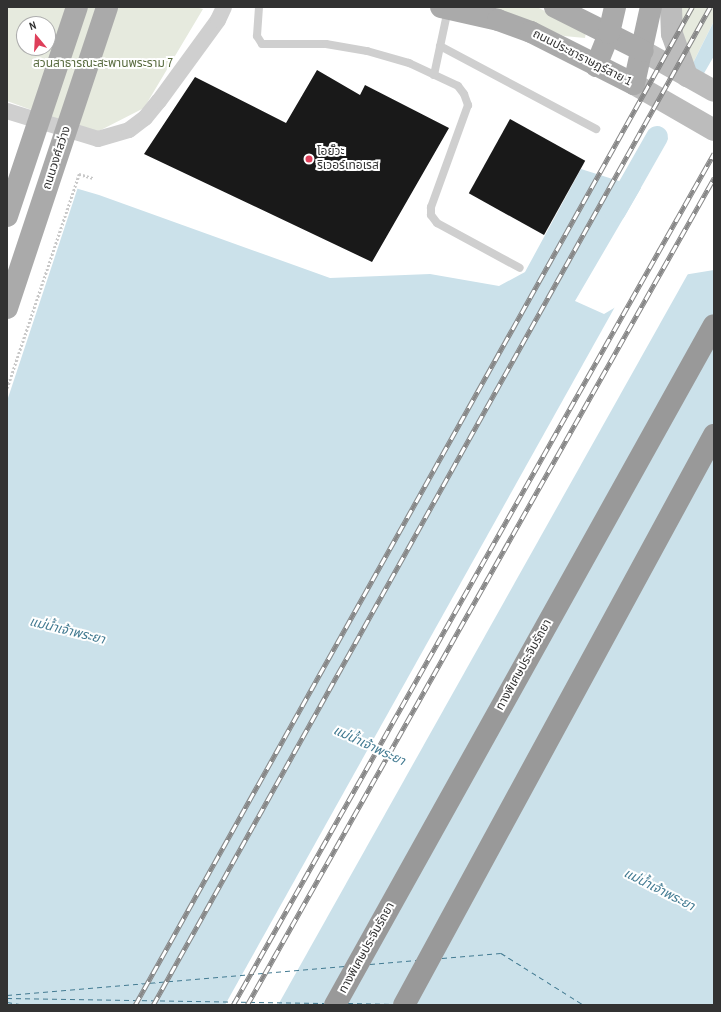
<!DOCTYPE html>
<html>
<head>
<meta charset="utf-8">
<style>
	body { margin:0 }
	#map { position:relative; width:721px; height:1012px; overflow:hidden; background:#fff; font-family:"Archivo Narrow","Noto Sans Thai",sans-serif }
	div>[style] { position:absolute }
	.green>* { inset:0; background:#e6eade }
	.water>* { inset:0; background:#cbe1ea }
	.pier>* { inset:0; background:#fff }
	.canal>* { height:22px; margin:-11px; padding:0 11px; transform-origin:11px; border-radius:11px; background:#cbe1ea }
	.ferry>* { height:1px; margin-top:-0.5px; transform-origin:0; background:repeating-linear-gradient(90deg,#427a91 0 5px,transparent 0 9px) }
	.building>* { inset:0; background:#191919; transform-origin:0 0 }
	.path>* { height:2.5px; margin-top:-1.25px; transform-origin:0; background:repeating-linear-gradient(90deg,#c9c9c9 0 2px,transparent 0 4px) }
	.lane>* { height:8px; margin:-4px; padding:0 4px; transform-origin:4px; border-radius:4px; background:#cfcfcf }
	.street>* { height:16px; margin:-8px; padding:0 8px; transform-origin:8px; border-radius:8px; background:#cfcfcf }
	.secondary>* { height:22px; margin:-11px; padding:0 11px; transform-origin:11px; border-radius:11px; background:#bcbcbc }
	.primary>* { height:22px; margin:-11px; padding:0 11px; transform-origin:11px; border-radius:11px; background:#aaa }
	.highway>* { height:22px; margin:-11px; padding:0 11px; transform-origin:11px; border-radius:11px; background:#999 }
	.rail>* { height:4.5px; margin-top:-2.25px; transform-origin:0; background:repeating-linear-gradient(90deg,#fff 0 9px,#878787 0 18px); box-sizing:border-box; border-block:1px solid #878787 }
	.primary-bridge>* { height:22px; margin:-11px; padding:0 11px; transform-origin:11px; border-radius:11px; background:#aaa }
	.dots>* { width:11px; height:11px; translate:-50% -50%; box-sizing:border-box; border:2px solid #fff; border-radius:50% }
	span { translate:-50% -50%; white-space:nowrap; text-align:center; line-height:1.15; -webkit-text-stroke:4px #fff; paint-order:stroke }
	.street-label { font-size:12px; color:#323232 }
	.park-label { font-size:12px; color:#596c40 }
	.poi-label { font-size:12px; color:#323232 }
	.left { translate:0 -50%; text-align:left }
	.water-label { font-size:13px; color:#427a91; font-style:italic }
	.frame { position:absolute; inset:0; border:8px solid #323232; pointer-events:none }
	.north { position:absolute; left:16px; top:16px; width:40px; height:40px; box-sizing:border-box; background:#fff; border:1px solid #adadad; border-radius:50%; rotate:342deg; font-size:11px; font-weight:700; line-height:16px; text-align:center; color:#323232 }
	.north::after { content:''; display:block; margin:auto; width:14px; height:18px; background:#de3f5a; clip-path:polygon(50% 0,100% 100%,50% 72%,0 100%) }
</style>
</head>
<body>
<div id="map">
	<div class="green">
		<div style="clip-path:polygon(evenodd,7px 7px,195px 7px,203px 9px,144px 108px,95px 133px,7px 101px,7px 7px,24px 24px,48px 24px,48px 48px,24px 48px,24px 24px)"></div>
		<div style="clip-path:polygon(493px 7px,537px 7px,586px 32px,585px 38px,564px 36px)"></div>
		<div style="clip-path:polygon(677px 7px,714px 7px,714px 21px,691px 67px)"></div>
	</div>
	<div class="water">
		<div style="clip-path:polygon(714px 21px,714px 56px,703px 75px,691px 67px)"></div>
		<div style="clip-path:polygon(7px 168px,99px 195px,330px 278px,430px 274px,499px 286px,525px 272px,581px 169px,641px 188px,575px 301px,604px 314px,665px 278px,714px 270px,714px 1005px,7px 1005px)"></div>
	</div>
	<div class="pier">
		<div style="clip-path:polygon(7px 166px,78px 187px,7px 401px)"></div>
		<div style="clip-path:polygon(689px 272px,278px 1005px,225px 1005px,616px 305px,664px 277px)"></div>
	</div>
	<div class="canal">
		<div style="left:615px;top:211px;width:85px;rotate:-60.4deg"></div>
	</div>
	<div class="ferry">
		<div style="left:442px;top:958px;width:59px;rotate:-4.8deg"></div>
		<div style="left:501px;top:953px;width:98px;rotate:32.1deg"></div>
		<div style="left:370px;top:964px;width:47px;rotate:-4.9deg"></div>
		<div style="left:7px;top:995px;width:339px;rotate:-4.9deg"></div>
		<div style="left:7px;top:998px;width:317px;rotate:0.9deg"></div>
		<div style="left:7px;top:1002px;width:19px;rotate:9deg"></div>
		<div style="left:348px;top:1003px;width:46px;rotate:1.2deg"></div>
		<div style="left:416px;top:1004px;width:41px;rotate:1.4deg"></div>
	</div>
	<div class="building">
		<div style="clip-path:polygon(317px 70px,360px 95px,365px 85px,449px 128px,372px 262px,144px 154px,195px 77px,286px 123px)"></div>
		<div style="left:510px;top:119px;width:86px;height:85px;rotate:29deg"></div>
	</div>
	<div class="path">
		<div style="left:7px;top:388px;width:226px;rotate:-71.4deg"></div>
		<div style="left:79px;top:174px;width:15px;rotate:16deg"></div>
	</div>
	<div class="lane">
		<div style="left:259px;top:7px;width:29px;rotate:94deg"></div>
		<div style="left:257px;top:36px;width:9px;rotate:58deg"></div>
		<div style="left:262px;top:44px;width:64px"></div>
		<div style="left:326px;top:44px;width:42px;rotate:9.7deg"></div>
		<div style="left:367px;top:51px;width:44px;rotate:15.9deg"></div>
		<div style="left:409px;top:63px;width:54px;rotate:25.1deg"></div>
		<div style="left:458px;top:86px;width:10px;rotate:53deg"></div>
		<div style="left:464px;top:94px;width:12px;rotate:70deg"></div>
		<div style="left:468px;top:105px;width:109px;rotate:109.9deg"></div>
		<div style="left:431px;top:207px;width:8px;rotate:90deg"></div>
		<div style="left:431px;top:215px;width:10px;rotate:53deg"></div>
		<div style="left:437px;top:223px;width:94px;rotate:28.5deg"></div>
		<div style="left:440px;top:46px;width:177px;rotate:28deg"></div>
		<div style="left:434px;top:75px;width:67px;rotate:-78deg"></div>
	</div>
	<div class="street">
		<div style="left:7px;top:111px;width:95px;rotate:17.1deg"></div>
		<div style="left:98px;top:139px;width:32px;rotate:-16deg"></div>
		<div style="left:129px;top:130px;width:20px;rotate:-37deg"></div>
		<div style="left:145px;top:118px;width:22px;rotate:-51deg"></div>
		<div style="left:159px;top:101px;width:100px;rotate:-53.9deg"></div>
		<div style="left:218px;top:20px;width:14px;rotate:-65deg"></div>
	</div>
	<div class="secondary">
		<div style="left:671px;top:7px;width:27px;rotate:88deg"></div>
		<div style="left:672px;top:34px;width:45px;rotate:70.3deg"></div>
		<div style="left:643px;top:51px;width:81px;rotate:29.4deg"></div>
		<div style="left:634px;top:84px;width:92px;rotate:29.9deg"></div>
	</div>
	<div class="primary">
		<div style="left:441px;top:7px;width:58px;rotate:12.8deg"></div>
		<div style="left:498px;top:20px;width:35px;rotate:20deg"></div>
		<div style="left:531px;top:32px;width:115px;rotate:26.8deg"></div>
		<div style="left:634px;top:84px;width:79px;rotate:-77.6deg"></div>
		<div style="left:555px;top:7px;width:98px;rotate:26.6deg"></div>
		<div style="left:596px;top:66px;width:35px;rotate:-68deg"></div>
		<div style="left:609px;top:33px;width:27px;rotate:-77deg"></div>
	</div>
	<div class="highway">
		<div style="left:335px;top:1005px;width:778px;rotate:-60.87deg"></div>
		<div style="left:404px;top:1005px;width:649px;rotate:-61.46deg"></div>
	</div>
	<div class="rail">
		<div style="left:135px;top:1005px;width:1143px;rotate:-60.83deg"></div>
		<div style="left:153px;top:1005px;width:1143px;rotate:-60.83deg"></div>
		<div style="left:233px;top:1005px;width:978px;rotate:-60.55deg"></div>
		<div style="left:247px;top:1005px;width:950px;rotate:-60.55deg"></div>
	</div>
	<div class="primary-bridge">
		<div style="left:7px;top:216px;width:220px;rotate:-71.5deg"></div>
		<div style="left:7px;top:308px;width:317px;rotate:-71.6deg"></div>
	</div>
	<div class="dots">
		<div style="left:309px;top:159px;background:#de3f5a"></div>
	</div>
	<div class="street-label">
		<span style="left:582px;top:58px;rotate:27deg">ถนนประชาราษฎร์สาย 1</span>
		<span style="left:57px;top:158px;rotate:-72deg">ถนนวงศ์สว่าง</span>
		<span style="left:524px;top:665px;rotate:-61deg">ทางพิเศษประจิมรัถยา</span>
		<span style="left:367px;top:948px;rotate:-61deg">ทางพิเศษประจิมรัถยา</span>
	</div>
	<div class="park-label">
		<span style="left:103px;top:64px">สวนสาธารณะสะพานพระราม 7</span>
	</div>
	<div class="poi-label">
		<span class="left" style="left:317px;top:159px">โอยั๊วะ<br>ริเวอร์เทอเรส</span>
	</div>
	<div class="water-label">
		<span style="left:67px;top:631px;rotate:14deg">แม่น้ำเจ้าพระยา</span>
		<span style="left:369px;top:746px;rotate:25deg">แม่น้ำเจ้าพระยา</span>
		<span style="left:659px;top:890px;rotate:27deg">แม่น้ำเจ้าพระยา</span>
	</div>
	<div class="frame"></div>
	<div class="north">N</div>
</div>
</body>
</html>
